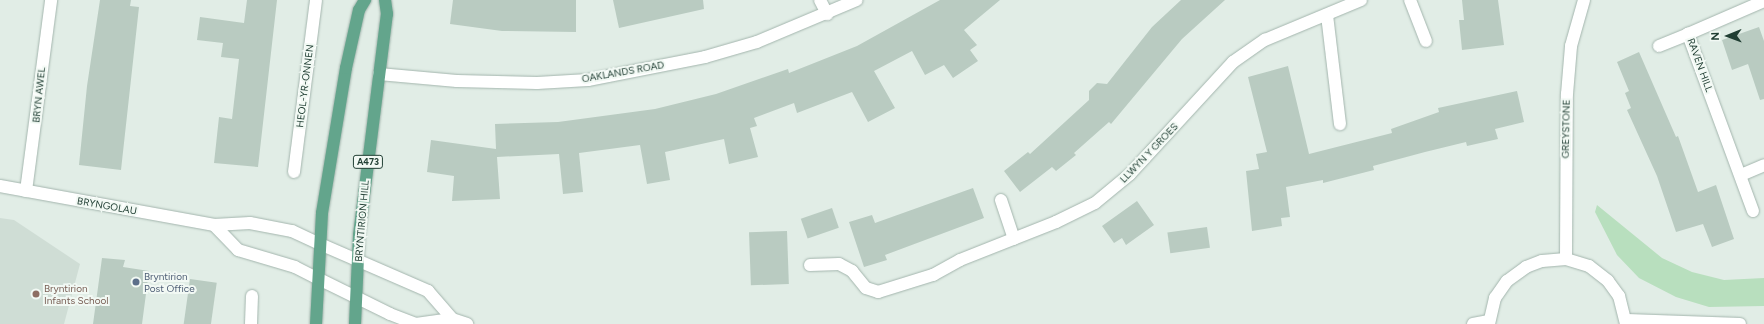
<!DOCTYPE html>
<html>
<head>
<meta charset="utf-8">
<style>
	body { margin:0 }
	#map { position:relative; width:1764px; height:324px; overflow:hidden; background:#e1ede6; font-family:Figtree,sans-serif }
	div>[style] { position:absolute }
	.built>* { inset:0; background:#cfddd5 }
	.green>* { inset:0; background:#b8dfbe }
	.building>* { inset:0; background:#b9cbc1; transform-origin:0 0 }
	.roads { filter:drop-shadow(0 0 1px #a3b5ad) drop-shadow(0 0 1px #a3b5ad) }
	.service>* { height:12px; margin:-6px; padding:0 6px; transform-origin:6px; border-radius:6px; background:#fff }
	.minor>* { height:12px; margin:-6px; padding:0 6px; transform-origin:6px; border-radius:6px; background:#fff }
	.tertiary>* { height:12px; margin:-6px; padding:0 6px; transform-origin:6px; border-radius:6px; background:#fff }
	.secondary>* { height:12px; margin:-6px; padding:0 6px; transform-origin:6px; border-radius:6px; background:#fff }
	.primary>* { height:12px; margin:-6px; padding:0 6px; transform-origin:6px; border-radius:6px; background:#63a58c }
	.dots>* { width:11px; height:11px; translate:-50% -50%; box-sizing:border-box; border:2px solid #f2f9f4; border-radius:50% }
	span { translate:-50% -50%; white-space:nowrap; text-align:center; line-height:1.15; -webkit-text-stroke:4px #f2f9f4; paint-order:stroke }
	.shield-label span { padding:1px 3px; background:#f2f9f4; border:1px solid; border-radius:3px; -webkit-text-stroke-width:0 }
	.shield-label { font-size:9px; color:#203e33; font-weight:700 }
	.street-label { font-size:10px; color:#203e33 }
	.service-label { font-size:10px; color:#4e5e75 }
	.left { translate:0 -50%; text-align:left }
	.education-label { font-size:10px; color:#785e54 }
	.north { position:absolute; left:1708px; top:16px; width:40px; height:40px; -webkit-text-stroke:3px #f2f9f4; paint-order:stroke; rotate:269deg; font-size:11px; font-weight:700; line-height:16px; text-align:center; color:#203e33 }
	.north::after { content:''; display:block; margin:auto; width:14px; height:18px; background:#203e33; clip-path:polygon(50% 0,100% 100%,50% 72%,0 100%) }
</style>
</head>
<body>
<div id="map">
	<div class="built">
		<div style="clip-path:polygon(0 218px,14px 220px,80px 264px,64px 324px,0 324px)"></div>
	</div>
	<div class="green">
		<div style="clip-path:polygon(1597px 205px,1662px 258px,1692px 272px,1724px 280px,1764px 278px,1764px 306px,1709px 307px,1676px 297px,1639px 278px,1617px 255px,1595px 212px)"></div>
	</div>
	<div class="building">
		<div style="clip-path:polygon(100px 0,131px 0,130px 6px,139px 7px,121px 170px,79px 165px,87px 86px)"></div>
		<div style="clip-path:polygon(247px 0,277px 0,258px 167px,214px 163px,219px 117px,232px 119px,239px 59px,221px 57px,223px 43px,197px 40px,200px 17px,244px 23px)"></div>
		<div style="clip-path:polygon(453px 0,576px 0,576px 32px,502px 31px,450px 24px)"></div>
		<div style="clip-path:polygon(613px 0,703px 0,704px 9px,619px 28px)"></div>
		<div style="clip-path:polygon(940px 0,1000px 0,964px 30px,977px 45px,970px 50px,978px 61px,953px 78px,944px 65px,925px 75px,912px 51px,874px 71px,895px 108px,868px 122px,852px 92px,797px 113px,794px 103px,754px 118px,757px 126px,750px 128px,758px 157px,729px 164px,724px 139px,665px 152px,670px 180px,647px 184px,640px 145px,579px 153px,583px 192px,563px 194px,559px 154px,497px 157px,500px 199px,452px 201px,454px 176px,427px 172px,431px 140px,496px 149px,495px 124px,558px 122px,655px 109px,716px 94px,788px 69px,789px 73px,857px 46px)"></div>
		<div style="clip-path:polygon(1181px 0,1225px 0,1182px 39px,1111px 124px,1109px 122px,1074px 153px,1076px 155px,1056px 171px,1052px 167px,1020px 192px,1004px 171px,1028px 152px,1030px 154px,1089px 100px,1089px 91px,1097px 83px,1107px 84px,1152px 27px)"></div>
		<div style="clip-path:polygon(1462px 0,1498px 0,1504px 45px,1462px 50px,1459px 20px,1464px 20px)"></div>
		<div style="clip-path:polygon(1759px 27px,1764px 41px,1764px 99px,1760px 100px,1748px 64px,1732px 70px,1722px 40px)"></div>
		<div style="clip-path:polygon(1639px 52px,1676px 137px,1678px 136px,1698px 192px,1716px 185px,1734px 239px,1712px 247px,1703px 224px,1676px 232px,1657px 176px,1627px 110px,1631px 108px,1625px 93px,1629px 91px,1617px 62px)"></div>
		<div style="clip-path:polygon(1288px 66px,1309px 154px,1392px 133px,1391px 129px,1439px 112px,1438px 108px,1517px 91px,1524px 122px,1495px 129px,1498px 139px,1467px 146px,1466px 142px,1425px 152px,1373px 166px,1374px 170px,1323px 183px,1323px 180px,1286px 187px,1290px 217px,1281px 218px,1282px 226px,1252px 231px,1246px 171px,1259px 169px,1256px 154px,1267px 152px,1248px 77px)"></div>
		<div style="clip-path:polygon(973px 188px,984px 218px,885px 255px,887px 260px,864px 267px,849px 222px,872px 215px,875px 223px)"></div>
		<div style="clip-path:polygon(1137px 201px,1154px 225px,1126px 245px,1122px 238px,1114px 243px,1102px 226px)"></div>
		<div style="left:832px;top:208px;width:21px;height:33px;rotate:71deg"></div>
		<div style="left:1207px;top:227px;width:21px;height:40px;rotate:82deg"></div>
		<div style="left:787px;top:231px;width:53px;height:38px;rotate:88deg"></div>
		<div style="clip-path:polygon(102px 258px,125px 260px,123px 267px,149px 271px,142px 324px,93px 324px)"></div>
		<div style="left:190px;top:279px;width:27px;height:46px;rotate:8deg"></div>
	</div>
	<div class="roads">
		<div class="service">
			<div style="left:1327px;top:15px;width:110px;rotate:83.2deg"></div>
			<div style="left:810px;top:265px;width:29px;rotate:-2deg"></div>
			<div style="left:839px;top:264px;width:15px;rotate:28deg"></div>
			<div style="left:852px;top:271px;width:22px;rotate:51deg"></div>
			<div style="left:866px;top:288px;width:13px;rotate:18deg"></div>
			<div style="left:878px;top:292px;width:58px;rotate:-17.2deg"></div>
			<div style="left:933px;top:275px;width:31px;rotate:-29deg"></div>
		</div>
		<div class="minor">
			<div style="left:820px;top:0;width:16px;rotate:63deg"></div>
			<div style="left:1410px;top:0;width:44px;rotate:68.7deg"></div>
			<div style="left:1659px;top:46px;width:31px;rotate:-22deg"></div>
			<div style="left:379px;top:74px;width:78px;rotate:5.1deg"></div>
			<div style="left:457px;top:81px;width:80px;rotate:1.4deg"></div>
			<div style="left:537px;top:83px;width:51px;rotate:-3.4deg"></div>
			<div style="left:588px;top:80px;width:119px;rotate:-11.1deg"></div>
			<div style="left:705px;top:57px;width:54px;rotate:-16.1deg"></div>
			<div style="left:757px;top:42px;width:108px;rotate:-22.8deg"></div>
			<div style="left:294px;top:172px;width:173px;rotate:-82.7deg"></div>
			<div style="left:1741px;top:175px;width:25px;rotate:-23deg"></div>
			<div style="left:26px;top:191px;width:193px;rotate:-82.5deg"></div>
			<div style="left:1001px;top:200px;width:41px;rotate:71.6deg"></div>
			<div style="left:1753px;top:211px;width:189px;rotate:-110.2deg"></div>
			<div style="left:1688px;top:34px;width:83px;rotate:-23.5deg"></div>
			<div style="left:960px;top:260px;width:103px;rotate:-21.6deg"></div>
			<div style="left:1056px;top:222px;width:43px;rotate:-26deg"></div>
			<div style="left:1095px;top:203px;width:45px;rotate:-39.6deg"></div>
			<div style="left:1130px;top:174px;width:152px;rotate:-47.4deg"></div>
			<div style="left:1233px;top:62px;width:39px;rotate:-35deg"></div>
			<div style="left:1265px;top:40px;width:104px;rotate:-22.6deg"></div>
			<div style="left:251px;top:324px;width:28px;rotate:-88deg"></div>
		</div>
		<div class="tertiary">
			<div style="left:0;top:186px;width:218px;rotate:10.3deg"></div>
			<div style="left:214px;top:225px;width:36px;rotate:-3deg"></div>
			<div style="left:250px;top:223px;width:43px;rotate:10.8deg"></div>
			<div style="left:292px;top:231px;width:31px;rotate:25deg"></div>
			<div style="left:214px;top:225px;width:35px;rotate:46deg"></div>
			<div style="left:238px;top:250px;width:59px;rotate:16.6deg"></div>
			<div style="left:295px;top:267px;width:27px;rotate:27deg"></div>
			<div style="left:1566px;top:259px;width:165px;rotate:-89.7deg"></div>
			<div style="left:1567px;top:94px;width:48px;rotate:-85.2deg"></div>
			<div style="left:1571px;top:46px;width:48px;rotate:-74.2deg"></div>
		</div>
		<div class="secondary">
			<div style="left:320px;top:244px;width:118px;rotate:23.5deg"></div>
			<div style="left:428px;top:291px;width:37px;rotate:49deg"></div>
			<div style="left:452px;top:319px;width:16px;rotate:18deg"></div>
			<div style="left:319px;top:279px;width:79px;rotate:26.2deg"></div>
			<div style="left:390px;top:314px;width:28px;rotate:21deg"></div>
			<div style="left:416px;top:324px;width:36px;rotate:-8deg"></div>
			<div style="left:1627px;top:320px;width:113px;rotate:2deg"></div>
			<div style="left:1473px;top:324px;width:15px;rotate:-11deg"></div>
			<div style="left:1489px;top:324px;width:27px;rotate:-77deg"></div>
			<div style="left:1495px;top:298px;width:21px;rotate:-55deg"></div>
			<div style="left:1507px;top:281px;width:24px;rotate:-36deg"></div>
			<div style="left:1526px;top:267px;width:17px;rotate:-21deg"></div>
			<div style="left:1542px;top:261px;width:24px;rotate:-5deg"></div>
			<div style="left:1566px;top:259px;width:24px;rotate:17deg"></div>
			<div style="left:1589px;top:266px;width:24px;rotate:38deg"></div>
			<div style="left:1608px;top:281px;width:19px;rotate:54deg"></div>
			<div style="left:1619px;top:296px;width:29px;rotate:76deg"></div>
		</div>
		<div class="primary">
			<div style="left:316px;top:324px;width:111px;rotate:-86.9deg"></div>
			<div style="left:322px;top:213px;width:147px;rotate:-80.6deg"></div>
			<div style="left:346px;top:68px;width:59px;rotate:-77.4deg"></div>
			<div style="left:359px;top:10px;width:12px;rotate:-59deg"></div>
			<div style="left:355px;top:324px;width:89px;rotate:-87.4deg"></div>
			<div style="left:359px;top:235px;width:223px;rotate:-82.8deg"></div>
			<div style="left:387px;top:14px;width:14px;rotate:-98deg"></div>
		</div>
	</div>
	<div class="dots">
		<div style="left:136px;top:282px;background:#5c6f8a"></div>
		<div style="left:36px;top:294px;background:#8d6e63"></div>
	</div>
	<div class="shield-label">
		<span style="left:368px;top:162px">A473</span>
	</div>
	<div class="street-label">
		<span style="left:1700px;top:65px;rotate:70deg">RAVEN HILL</span>
		<span style="left:623px;top:72px;rotate:-10deg">OAKLANDS ROAD</span>
		<span style="left:305px;top:86px;rotate:-83deg">HEOL-YR-ONNEN</span>
		<span style="left:39px;top:95px;rotate:-84deg">BRYN AWEL</span>
		<span style="left:1566px;top:129px;rotate:-89deg">GREYSTONE</span>
		<span style="left:1149px;top:153px;rotate:-46deg">LLWYN Y GROES</span>
		<span style="left:107px;top:206px;rotate:10deg">BRYNGOLAU</span>
		<span style="left:362px;top:221px;rotate:-85deg">BRYNTIRION HILL</span>
	</div>
	<div class="service-label">
		<span class="left" style="left:144px;top:282px">Bryntirion<br>Post Office</span>
	</div>
	<div class="education-label">
		<span class="left" style="left:44px;top:294px">Bryntirion<br>Infants School</span>
	</div>
	<div class="north">N</div>
</div>
</body>
</html>
